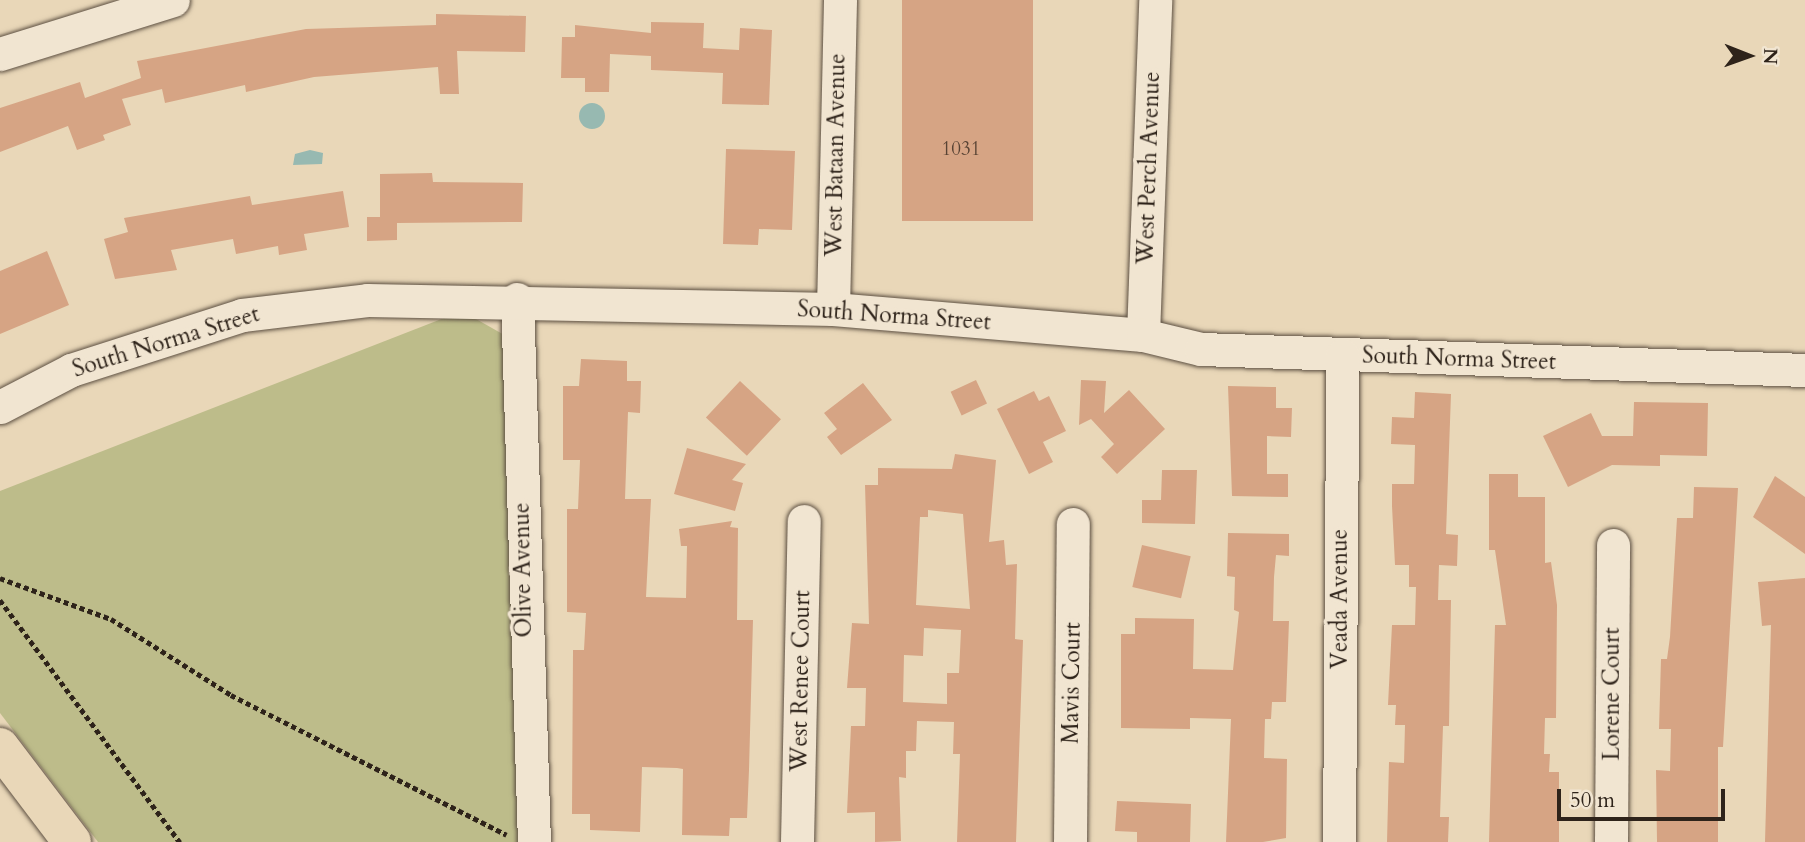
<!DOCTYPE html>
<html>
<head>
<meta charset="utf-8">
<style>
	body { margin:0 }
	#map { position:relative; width:1805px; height:842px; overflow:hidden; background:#e9d7b8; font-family:Cardo,serif }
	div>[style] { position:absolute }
	.green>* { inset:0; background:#bdbc8a }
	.water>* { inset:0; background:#97b9b1 }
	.round { border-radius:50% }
	.building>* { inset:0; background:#d6a484; transform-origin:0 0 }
	.path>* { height:4.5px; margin-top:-2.25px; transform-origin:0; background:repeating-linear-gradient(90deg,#2e231a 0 5px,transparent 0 8.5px) }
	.roads { filter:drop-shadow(0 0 2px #5d5042) drop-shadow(0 0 2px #5d5042) }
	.minor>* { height:33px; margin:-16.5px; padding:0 16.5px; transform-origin:16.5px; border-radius:16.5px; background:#f1e5d1 }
	.major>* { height:38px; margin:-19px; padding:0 19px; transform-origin:19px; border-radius:19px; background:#e9d7b8 }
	span { translate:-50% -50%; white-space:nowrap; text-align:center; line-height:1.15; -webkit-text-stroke:7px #f1e5d1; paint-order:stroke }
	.number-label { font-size:19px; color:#584334 }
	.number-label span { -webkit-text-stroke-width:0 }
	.street-label { font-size:23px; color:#2e231a }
	.north { position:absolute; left:1714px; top:21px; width:70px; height:70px; -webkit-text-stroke:5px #f1e5d1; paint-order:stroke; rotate:91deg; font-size:19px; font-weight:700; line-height:28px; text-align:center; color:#2e231a }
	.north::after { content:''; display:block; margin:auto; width:24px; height:32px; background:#2e231a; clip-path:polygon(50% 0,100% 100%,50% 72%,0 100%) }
	.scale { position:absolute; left:1557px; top:789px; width:168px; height:32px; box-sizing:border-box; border:4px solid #2e231a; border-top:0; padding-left:9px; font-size:21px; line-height:24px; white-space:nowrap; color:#2e231a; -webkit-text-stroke:5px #f1e5d1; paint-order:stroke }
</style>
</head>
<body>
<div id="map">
	<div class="green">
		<div style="clip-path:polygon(462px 311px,513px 340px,534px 842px,98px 842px,0 713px,0 491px)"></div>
	</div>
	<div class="water">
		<div class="round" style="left:579px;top:103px;width:26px;height:26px"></div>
		<div style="clip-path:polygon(310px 150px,323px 153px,322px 164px,293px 165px,295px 154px)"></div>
	</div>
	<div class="building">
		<div style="left:902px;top:0;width:131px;height:221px"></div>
		<div style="clip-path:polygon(436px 14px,526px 16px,525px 52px,457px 51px,459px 94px,440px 94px,438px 67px,314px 77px,246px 92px,245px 85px,165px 103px,162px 89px,122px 99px,131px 125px,103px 135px,105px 140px,77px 150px,68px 126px,0 152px,0 108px,80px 82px,85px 98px,141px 78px,137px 61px,306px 29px,436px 25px)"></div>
		<div style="clip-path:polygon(651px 22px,704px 23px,703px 48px,739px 50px,740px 28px,772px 30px,769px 105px,722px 104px,723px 73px,651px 70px,651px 56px,610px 54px,609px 92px,585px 92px,585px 78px,561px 78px,562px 37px,575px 37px,575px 25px,651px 33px)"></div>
		<div style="clip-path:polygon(726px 149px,795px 151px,792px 230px,759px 229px,758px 245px,723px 244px)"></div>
		<div style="clip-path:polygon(432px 173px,433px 182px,523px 183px,522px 222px,397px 223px,397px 240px,367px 241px,367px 217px,380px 217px,380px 174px)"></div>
		<div style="clip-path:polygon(343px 191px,349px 227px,304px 234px,307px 250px,279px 255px,278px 246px,236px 254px,233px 239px,171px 250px,177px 270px,115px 279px,104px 239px,128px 232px,124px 218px,250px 196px,252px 205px)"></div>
		<div style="clip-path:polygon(47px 251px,69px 305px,0 334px,0 271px)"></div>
		<div style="clip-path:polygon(581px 359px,627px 361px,627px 381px,641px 381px,640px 413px,628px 412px,625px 499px,651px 499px,646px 597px,686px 598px,687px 546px,681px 546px,679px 529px,732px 521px,730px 527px,738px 528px,737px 620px,753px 620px,749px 770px,747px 818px,730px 818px,729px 836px,682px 835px,683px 769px,677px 768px,642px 767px,640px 832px,590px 830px,590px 814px,572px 814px,573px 650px,584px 650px,586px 613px,567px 612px,567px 509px,578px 509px,580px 460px,563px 460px,563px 386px,579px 386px)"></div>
		<div style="left:976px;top:380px;width:26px;height:28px;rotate:65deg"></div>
		<div style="clip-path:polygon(1081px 380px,1106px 381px,1104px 413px,1129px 390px,1165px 429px,1117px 474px,1101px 457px,1114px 444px,1091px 419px,1079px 425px)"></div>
		<div style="left:740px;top:381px;width:56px;height:50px;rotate:43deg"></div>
		<div style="clip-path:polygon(863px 383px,892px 420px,841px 455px,827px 437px,837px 429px,824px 413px)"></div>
		<div style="clip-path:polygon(1228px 386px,1276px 387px,1276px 408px,1292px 408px,1291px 437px,1267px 436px,1267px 474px,1288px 474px,1288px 497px,1232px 496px)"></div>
		<div style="clip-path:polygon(1034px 391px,1039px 401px,1049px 396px,1066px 431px,1043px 442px,1053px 462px,1029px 474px,997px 409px)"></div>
		<div style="clip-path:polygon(1415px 392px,1451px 394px,1446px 534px,1458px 535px,1457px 566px,1439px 565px,1438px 600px,1451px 600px,1449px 726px,1443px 726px,1440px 817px,1449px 817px,1448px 842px,1387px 842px,1389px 762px,1404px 763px,1405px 725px,1395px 725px,1396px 705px,1388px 705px,1392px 625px,1415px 625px,1416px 587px,1409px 587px,1409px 565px,1395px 565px,1392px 506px,1392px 484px,1414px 484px,1415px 445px,1391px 444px,1392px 417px,1414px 418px)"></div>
		<div style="clip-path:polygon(1634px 402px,1708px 403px,1707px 456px,1660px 455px,1660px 466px,1612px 465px,1568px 487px,1543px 436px,1591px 413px,1602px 436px,1633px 436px)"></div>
		<div style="clip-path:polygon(687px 448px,746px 464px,732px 480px,743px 483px,735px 511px,674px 494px)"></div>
		<div style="clip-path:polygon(evenodd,955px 454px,996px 460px,989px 542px,1004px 540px,1006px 565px,1017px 564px,1015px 639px,1023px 640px,1016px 842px,957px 842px,960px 754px,953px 754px,954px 722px,917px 721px,916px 751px,906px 751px,906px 778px,899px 777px,901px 841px,875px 842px,875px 812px,847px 813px,851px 726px,865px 726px,866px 688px,847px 688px,852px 623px,869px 624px,865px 485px,878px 485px,878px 468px,952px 469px,955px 454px,928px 510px,963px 514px,970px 609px,916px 605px,920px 517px,928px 517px,928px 510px,955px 454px,924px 628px,961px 630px,959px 673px,947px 673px,947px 704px,903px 702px,904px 655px,923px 656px,924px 628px)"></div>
		<div style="clip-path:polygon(1162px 470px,1197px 470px,1195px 524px,1142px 523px,1142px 500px,1161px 500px)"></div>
		<div style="clip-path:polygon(1489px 474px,1518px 474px,1518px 497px,1545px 497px,1545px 563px,1551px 562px,1557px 605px,1556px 718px,1545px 718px,1544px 754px,1550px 754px,1549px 772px,1559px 772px,1559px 842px,1489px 842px,1495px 625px,1506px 625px,1495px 550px,1489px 550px)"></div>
		<div style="clip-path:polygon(1775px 476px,1805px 497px,1805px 554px,1753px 517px)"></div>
		<div style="clip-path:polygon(1694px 487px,1738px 488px,1723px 747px,1718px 747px,1718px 842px,1657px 842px,1656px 770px,1670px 771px,1671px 729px,1659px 729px,1661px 659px,1667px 659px,1670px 637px,1677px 518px,1693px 518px)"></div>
		<div style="clip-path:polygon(1228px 533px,1289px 534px,1289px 556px,1276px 555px,1274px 577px,1273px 621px,1289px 621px,1286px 702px,1272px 702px,1271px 719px,1265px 719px,1264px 758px,1287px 759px,1286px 838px,1263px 842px,1226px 842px,1231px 719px,1190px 718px,1190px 729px,1121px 728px,1121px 634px,1135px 634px,1135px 618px,1194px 619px,1193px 669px,1233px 670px,1239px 612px,1234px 610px,1235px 577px,1227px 576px)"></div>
		<div style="left:1142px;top:545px;width:50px;height:43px;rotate:13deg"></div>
		<div style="clip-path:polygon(1805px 578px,1805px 842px,1765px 842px,1771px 625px,1762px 626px,1758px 582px)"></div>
		<div style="clip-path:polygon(1117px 801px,1191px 804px,1190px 842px,1137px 842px,1137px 832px,1115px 831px)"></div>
	</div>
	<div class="path">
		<div style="left:0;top:578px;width:118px;rotate:20.3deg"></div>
		<div style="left:111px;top:619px;width:142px;rotate:32.3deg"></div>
		<div style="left:231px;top:695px;width:309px;rotate:26.9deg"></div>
		<div style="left:0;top:600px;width:302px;rotate:53.4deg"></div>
	</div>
	<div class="roads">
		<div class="minor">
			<div style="left:0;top:54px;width:181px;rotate:-17.3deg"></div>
			<div style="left:517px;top:299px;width:543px;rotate:88.21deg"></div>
			<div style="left:833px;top:309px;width:309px;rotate:-88.7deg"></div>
			<div style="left:1143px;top:335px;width:335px;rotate:-87.9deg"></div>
			<div style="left:0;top:407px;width:80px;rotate:-27.5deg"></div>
			<div style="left:71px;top:370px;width:180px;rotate:-17.8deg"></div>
			<div style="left:242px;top:315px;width:126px;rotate:-6.8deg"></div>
			<div style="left:367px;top:300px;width:466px;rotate:1.1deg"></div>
			<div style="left:833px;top:309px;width:311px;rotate:4.8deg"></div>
			<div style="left:1143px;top:335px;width:60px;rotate:13.6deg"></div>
			<div style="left:1201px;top:349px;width:604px;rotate:1.99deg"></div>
			<div style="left:797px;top:842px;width:321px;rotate:-88.8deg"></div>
			<div style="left:1070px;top:842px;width:318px;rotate:-89.5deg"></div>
			<div style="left:1339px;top:842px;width:487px;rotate:-89.6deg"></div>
			<div style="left:1611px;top:842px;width:297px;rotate:-89.6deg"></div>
		</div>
		<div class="major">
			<div style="left:0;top:747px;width:119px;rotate:52.8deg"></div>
		</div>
	</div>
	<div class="number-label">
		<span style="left:961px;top:150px">1031</span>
	</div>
	<div class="street-label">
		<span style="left:836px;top:155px;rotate:-89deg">West Bataan Avenue</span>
		<span style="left:1149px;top:168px;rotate:-88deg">West Perch Avenue</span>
		<span style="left:894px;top:316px;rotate:4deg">South Norma Street</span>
		<span style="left:166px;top:342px;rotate:-17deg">South Norma Street</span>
		<span style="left:1459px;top:359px;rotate:2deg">South Norma Street</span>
		<span style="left:523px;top:570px;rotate:-91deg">Olive Avenue</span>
		<span style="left:1340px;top:599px;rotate:-90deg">Veada Avenue</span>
		<span style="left:801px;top:681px;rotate:-89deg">West Renee Court</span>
		<span style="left:1072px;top:683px;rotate:-89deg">Mavis Court</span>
		<span style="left:1612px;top:694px;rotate:-90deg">Lorene Court</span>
	</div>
	<div class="north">N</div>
	<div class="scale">50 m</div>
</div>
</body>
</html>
